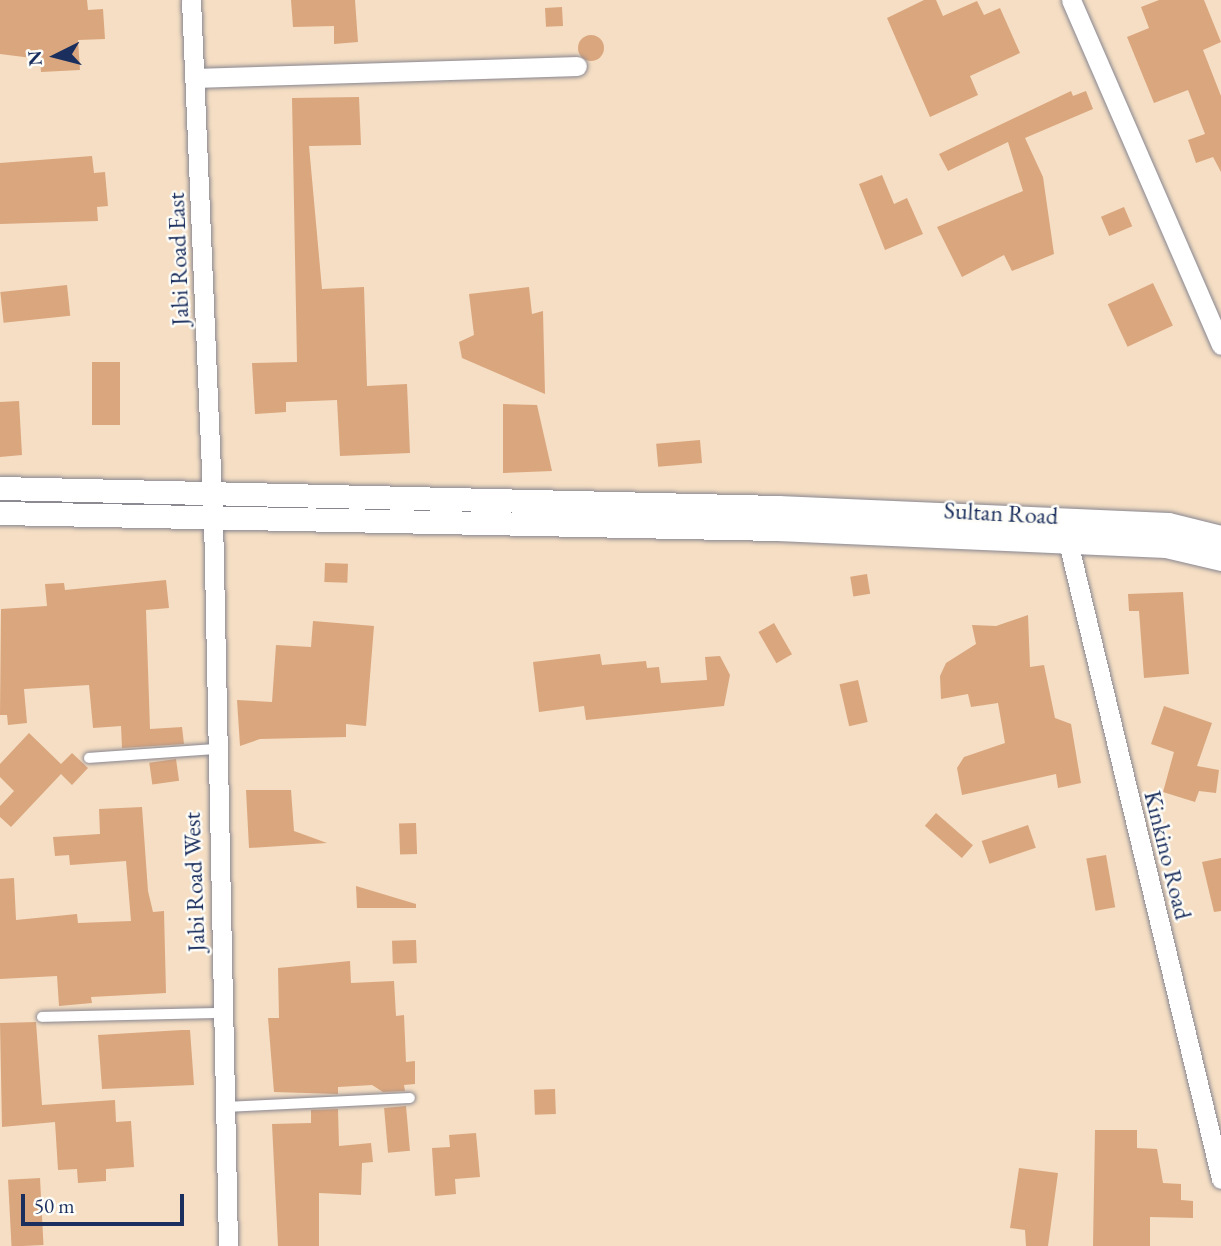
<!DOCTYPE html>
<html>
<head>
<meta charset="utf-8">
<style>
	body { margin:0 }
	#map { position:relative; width:1221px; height:1246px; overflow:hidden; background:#f5dec3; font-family:"EB Garamond",serif }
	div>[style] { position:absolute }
	.building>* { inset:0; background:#daa67e; transform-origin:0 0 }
	.round { border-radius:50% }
	.roads { filter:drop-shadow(0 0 2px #888690) drop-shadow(0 0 2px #888690) }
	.service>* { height:10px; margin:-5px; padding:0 5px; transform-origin:5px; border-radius:5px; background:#fff }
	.minor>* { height:19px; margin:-9.5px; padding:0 9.5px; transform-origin:9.5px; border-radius:9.5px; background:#fff }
	.tertiary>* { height:23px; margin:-11.5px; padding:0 11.5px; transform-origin:11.5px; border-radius:11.5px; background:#fff }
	span { translate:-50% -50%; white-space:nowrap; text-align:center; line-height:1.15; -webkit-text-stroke:5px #fdfcf7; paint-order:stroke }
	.street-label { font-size:24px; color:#1b2f5e }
	.north { position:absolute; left:21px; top:21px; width:70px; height:70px; -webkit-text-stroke:5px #fdfcf7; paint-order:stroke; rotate:264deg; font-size:19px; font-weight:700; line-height:28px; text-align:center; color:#1b2f5e }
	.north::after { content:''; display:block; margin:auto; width:24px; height:32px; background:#1b2f5e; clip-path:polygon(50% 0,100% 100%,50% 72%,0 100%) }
	.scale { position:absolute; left:21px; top:1194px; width:163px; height:32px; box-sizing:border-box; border:4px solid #1b2f5e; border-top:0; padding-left:9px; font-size:21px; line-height:24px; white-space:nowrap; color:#1b2f5e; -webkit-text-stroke:5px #fdfcf7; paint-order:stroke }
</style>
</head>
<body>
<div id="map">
	<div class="building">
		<div style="clip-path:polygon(0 0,87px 0,88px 10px,103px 9px,105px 39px,78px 40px,80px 70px,41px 72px,40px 59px,0 54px)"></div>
		<div style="clip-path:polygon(291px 0,355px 0,358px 42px,334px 44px,334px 26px,293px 27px)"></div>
		<div style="clip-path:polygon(924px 0,936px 0,943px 16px,977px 1px,984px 15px,1000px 8px,1020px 53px,970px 76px,978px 95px,930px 117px,887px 18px)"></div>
		<div style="clip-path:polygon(1159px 0,1204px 0,1221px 42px,1203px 50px,1221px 96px,1221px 172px,1213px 157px,1196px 163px,1188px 140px,1205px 134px,1188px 90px,1154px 103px,1127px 37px,1149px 28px,1141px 7px)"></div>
		<div style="left:562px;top:7px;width:19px;height:17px;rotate:87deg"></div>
		<div class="round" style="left:578px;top:35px;width:26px;height:26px"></div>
		<div style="clip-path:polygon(1071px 91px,1073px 96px,1086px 91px,1093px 109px,1025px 138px,1043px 177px,1054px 254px,1012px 271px,1004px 255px,962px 277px,937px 227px,1023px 191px,1008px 142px,948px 171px,939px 154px)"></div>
		<div style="clip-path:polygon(359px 97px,361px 145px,309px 146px,322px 289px,364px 287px,367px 386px,407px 384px,410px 453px,340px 456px,337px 400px,286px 402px,286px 412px,255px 414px,252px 363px,297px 362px,292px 98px)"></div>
		<div style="clip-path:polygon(92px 156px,94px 173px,105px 172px,108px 206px,97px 207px,98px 221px,0 224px,0 163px)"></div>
		<div style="clip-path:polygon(882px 175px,894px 204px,907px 198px,923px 234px,885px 250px,859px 184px)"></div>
		<div style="left:1124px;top:207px;width:21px;height:25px;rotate:67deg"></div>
		<div style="left:1153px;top:283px;width:47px;height:50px;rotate:65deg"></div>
		<div style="left:67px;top:285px;width:31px;height:67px;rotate:84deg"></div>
		<div style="clip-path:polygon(529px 287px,532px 314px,543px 311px,545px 394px,462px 358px,459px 342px,474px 335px,469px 294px)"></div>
		<div style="left:92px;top:362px;width:28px;height:63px"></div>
		<div style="clip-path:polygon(19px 401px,22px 455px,0 457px,0 402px)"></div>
		<div style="clip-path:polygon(503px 404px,537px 405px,552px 471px,503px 473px)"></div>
		<div style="left:700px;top:440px;width:23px;height:44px;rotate:85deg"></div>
		<div style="left:325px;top:563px;width:23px;height:19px;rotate:2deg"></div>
		<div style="left:867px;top:574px;width:20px;height:17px;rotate:81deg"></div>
		<div style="clip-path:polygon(166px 580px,169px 608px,146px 610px,150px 729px,182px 727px,184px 744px,122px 748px,121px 726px,93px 728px,89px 685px,24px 689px,27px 723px,8px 725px,7px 715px,0 715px,1px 609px,47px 606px,45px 584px,64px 583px,65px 590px)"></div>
		<div style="clip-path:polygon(1183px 592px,1189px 674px,1144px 678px,1139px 611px,1129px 611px,1128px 594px)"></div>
		<div style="clip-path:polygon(1028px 615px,1030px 667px,1044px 665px,1055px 718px,1071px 724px,1081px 783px,1058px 788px,1056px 774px,962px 795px,957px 768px,964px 757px,1005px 743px,998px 703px,971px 707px,968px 694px,941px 699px,940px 676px,946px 663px,976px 644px,972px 625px,996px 626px)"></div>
		<div style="clip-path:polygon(313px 621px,374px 626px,366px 726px,346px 724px,346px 737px,260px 739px,240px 746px,237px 700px,272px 702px,276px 645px,311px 647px)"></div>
		<div style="left:774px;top:623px;width:36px;height:18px;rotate:60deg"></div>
		<div style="clip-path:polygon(600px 654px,602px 665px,646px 661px,647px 668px,659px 667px,661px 683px,707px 680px,705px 657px,720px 656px,730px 675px,724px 706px,586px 720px,584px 706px,539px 712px,533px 662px)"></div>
		<div style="left:858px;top:680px;width:43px;height:19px;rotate:77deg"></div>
		<div style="clip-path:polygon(1164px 706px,1212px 723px,1197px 766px,1219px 770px,1216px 793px,1199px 791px,1195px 802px,1163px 792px,1174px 752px,1151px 744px)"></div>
		<div style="clip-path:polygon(29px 733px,61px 764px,72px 753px,88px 768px,72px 785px,61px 774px,11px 827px,0 817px,0 806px,14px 791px,0 777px,0 764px)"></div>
		<div style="left:176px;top:759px;width:22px;height:27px;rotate:82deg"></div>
		<div style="clip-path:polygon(246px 790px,291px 790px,294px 831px,327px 843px,249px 848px)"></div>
		<div style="clip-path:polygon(142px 807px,148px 891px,153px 912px,164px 911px,166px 993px,91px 997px,92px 1003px,59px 1006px,57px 976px,0 979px,0 879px,14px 878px,16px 920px,77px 914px,78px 923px,131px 921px,126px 861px,70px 865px,69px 855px,55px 856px,53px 837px,100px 834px,99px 809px)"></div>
		<div style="left:936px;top:813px;width:49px;height:17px;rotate:41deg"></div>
		<div style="left:416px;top:823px;width:31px;height:17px;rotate:88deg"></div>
		<div style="left:1028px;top:825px;width:24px;height:49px;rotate:71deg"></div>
		<div style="left:1106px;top:855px;width:53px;height:20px;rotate:80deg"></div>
		<div style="clip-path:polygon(1221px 858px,1221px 911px,1214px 912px,1202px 862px)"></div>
		<div style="clip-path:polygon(356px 886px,416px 904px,416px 908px,357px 908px)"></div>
		<div style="left:416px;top:940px;width:23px;height:24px;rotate:88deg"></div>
		<div style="clip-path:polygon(350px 961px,351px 983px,394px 981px,396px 1016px,404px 1015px,406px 1062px,415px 1061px,415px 1084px,404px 1085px,405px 1091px,383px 1092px,372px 1085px,338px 1087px,338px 1094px,274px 1092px,268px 1018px,279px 1018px,278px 968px)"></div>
		<div style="clip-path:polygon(36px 1022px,42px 1105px,115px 1100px,116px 1122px,131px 1121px,134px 1167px,106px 1169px,106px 1181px,78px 1183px,77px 1169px,58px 1170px,55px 1122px,2px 1127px,0 1023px)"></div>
		<div style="clip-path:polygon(182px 1030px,190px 1030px,194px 1085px,102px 1089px,98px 1035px)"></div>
		<div style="left:555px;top:1089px;width:25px;height:21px;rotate:88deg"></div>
		<div style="left:406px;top:1106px;width:45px;height:22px;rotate:85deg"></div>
		<div style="clip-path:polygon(338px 1109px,339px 1146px,371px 1143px,373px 1162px,362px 1163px,361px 1195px,319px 1193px,319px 1246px,278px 1246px,272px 1124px,311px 1123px,311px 1110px)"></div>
		<div style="clip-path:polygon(1095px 1130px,1137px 1130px,1137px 1148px,1157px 1149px,1163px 1183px,1181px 1184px,1181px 1200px,1193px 1201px,1193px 1218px,1150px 1217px,1150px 1246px,1093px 1246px)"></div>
		<div style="clip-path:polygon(476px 1133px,480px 1177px,455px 1179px,456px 1194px,435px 1196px,432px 1148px,450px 1147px,449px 1135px)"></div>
		<div style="clip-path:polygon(1019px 1168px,1058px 1173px,1048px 1246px,1026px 1246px,1025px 1230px,1010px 1228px)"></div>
		<div style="left:40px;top:1178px;width:67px;height:32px;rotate:87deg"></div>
	</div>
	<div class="roads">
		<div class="service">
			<div style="left:89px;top:758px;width:125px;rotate:-4.1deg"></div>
			<div style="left:42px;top:1017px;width:180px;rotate:-1.3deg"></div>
			<div style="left:225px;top:1107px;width:185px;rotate:-2.8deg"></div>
		</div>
		<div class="minor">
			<div style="left:191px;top:0;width:516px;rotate:87.56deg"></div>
			<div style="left:213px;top:516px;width:730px;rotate:88.82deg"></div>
			<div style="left:1071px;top:0;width:376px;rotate:66.5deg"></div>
			<div style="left:195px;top:78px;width:382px;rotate:-1.8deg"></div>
			<div style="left:1068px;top:542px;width:655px;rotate:76.49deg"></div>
		</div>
		<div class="tertiary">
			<div style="left:0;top:488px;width:778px;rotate:1.4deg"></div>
			<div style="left:778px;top:507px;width:390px;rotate:2.5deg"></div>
			<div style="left:1168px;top:524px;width:55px;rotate:13.8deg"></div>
			<div style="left:0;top:513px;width:777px;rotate:1.18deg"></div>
			<div style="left:777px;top:529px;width:389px;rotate:2.5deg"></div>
			<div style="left:1166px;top:546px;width:57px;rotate:13.3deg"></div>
		</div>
	</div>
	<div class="street-label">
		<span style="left:178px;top:259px;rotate:-92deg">Jabi Road East</span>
		<span style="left:1001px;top:513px;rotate:3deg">Sultan Road</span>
		<span style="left:1168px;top:855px;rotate:76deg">Kinkino Road</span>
		<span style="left:194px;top:882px;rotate:-92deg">Jabi Road West</span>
	</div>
	<div class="north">N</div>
	<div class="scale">50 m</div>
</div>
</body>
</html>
